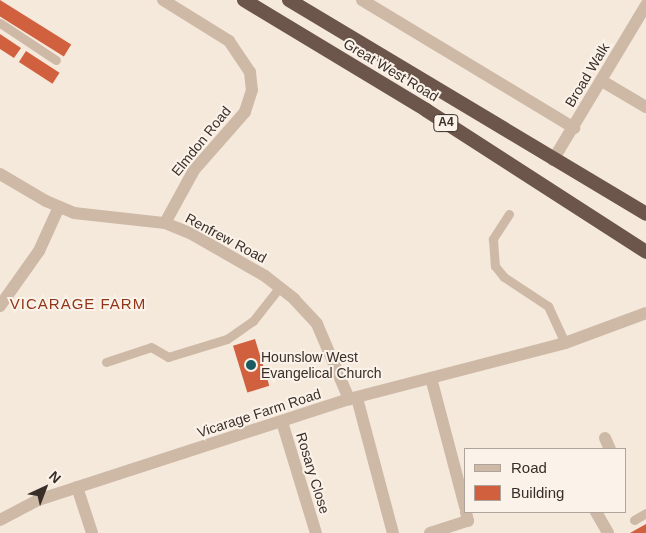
<!DOCTYPE html>
<html>
<head>
<meta charset="utf-8">
<style>
	body { margin:0 }
	#map { position:relative; width:646px; height:533px; overflow:hidden; background:#f5e9dc; font-family:Arial,sans-serif }
	div>[style] { position:absolute }
	.building>* { inset:0; background:#d1613e; transform-origin:0 0 }
	.service>* { height:9px; margin:-4.5px; padding:0 4.5px; transform-origin:4.5px; border-radius:4.5px; background:#ceb9a7 }
	.minor>* { height:12px; margin:-6px; padding:0 6px; transform-origin:6px; border-radius:6px; background:#ceb9a7 }
	.tertiary>* { height:12px; margin:-6px; padding:0 6px; transform-origin:6px; border-radius:6px; background:#ceb9a7 }
	.trunk>* { height:14px; margin:-7px; padding:0 7px; transform-origin:7px; border-radius:7px; background:#6c564b }
	.dots>* { width:14px; height:14px; translate:-50% -50%; box-sizing:border-box; border:2px solid #fbf3ea; border-radius:50% }
	span { translate:-50% -50%; white-space:nowrap; text-align:center; line-height:1.15; -webkit-text-stroke:4px #fbf3ea; paint-order:stroke }
	.shield-label span { padding:1px 4px; background:#fbf3ea; border:1px solid; border-radius:4px; -webkit-text-stroke-width:0 }
	.shield-label { font-size:12px; color:#3a2e28; font-weight:700 }
	.street-label { font-size:14px; color:#3a2e28 }
	.poi-label { font-size:14px; color:#3a2e28 }
	.left { translate:0 -50%; text-align:left }
	.neighbourhood-label { font-size:15px; color:#913519; letter-spacing:1px }
	.legend { position:absolute; left:464px; top:448px; width:162px; height:65px; box-sizing:border-box; background:#fbf3ea; border:1px solid #aea49c; margin:0; padding:6px 9px; list-style:none; font-size:15px; color:#3a2e28 }
	.legend li { display:flex; align-items:center; gap:10px; height:25px }
	.legend b { width:25px; border:1px solid #aea49c }
	.north { position:absolute; left:20px; top:463px; width:50px; height:50px; -webkit-text-stroke:4px #fbf3ea; paint-order:stroke; rotate:43deg; font-size:14px; font-weight:700; line-height:20px; text-align:center; color:#3a2e28 }
	.north::after { content:''; display:block; margin:auto; width:18px; height:22px; background:#3a2e28; clip-path:polygon(50% 0,100% 100%,50% 72%,0 100%) }
</style>
</head>
<body>
<div id="map">
	<div class="building">
		<div style="left:0;top:0;width:84px;height:14px;rotate:32deg"></div>
		<div style="clip-path:polygon(0 34px,21px 48px,14px 58px,0 49px)"></div>
		<div style="left:26px;top:51px;width:40px;height:13px;rotate:33deg"></div>
		<div style="left:255px;top:339px;width:49px;height:23px;rotate:73deg"></div>
		<div style="clip-path:polygon(646px 524px,646px 533px,630px 533px)"></div>
	</div>
	<div class="service">
		<div style="left:0;top:23px;width:67px;rotate:33.5deg"></div>
		<div style="left:509px;top:214px;width:30px;rotate:123deg"></div>
		<div style="left:493px;top:239px;width:27px;rotate:86deg"></div>
		<div style="left:495px;top:266px;width:14px;rotate:51deg"></div>
		<div style="left:504px;top:277px;width:53px;rotate:33.4deg"></div>
		<div style="left:548px;top:306px;width:41px;rotate:65.3deg"></div>
		<div style="left:106px;top:362px;width:47px;rotate:-18.4deg"></div>
		<div style="left:151px;top:347px;width:20px;rotate:30deg"></div>
		<div style="left:168px;top:357px;width:62px;rotate:-17deg"></div>
		<div style="left:227px;top:339px;width:32px;rotate:-35deg"></div>
		<div style="left:253px;top:321px;width:42px;rotate:-51.8deg"></div>
		<div style="left:634px;top:520px;width:14px;rotate:-30deg"></div>
	</div>
	<div class="minor">
		<div style="left:163px;top:0;width:78px;rotate:31.8deg"></div>
		<div style="left:229px;top:41px;width:37px;rotate:56deg"></div>
		<div style="left:250px;top:72px;width:18px;rotate:84deg"></div>
		<div style="left:252px;top:90px;width:23px;rotate:108deg"></div>
		<div style="left:245px;top:112px;width:77px;rotate:131.3deg"></div>
		<div style="left:194px;top:170px;width:60px;rotate:118.7deg"></div>
		<div style="left:362px;top:0;width:248px;rotate:31.1deg"></div>
		<div style="left:602px;top:81px;width:51px;rotate:30.6deg"></div>
		<div style="left:553px;top:160px;width:181px;rotate:-59deg"></div>
		<div style="left:0;top:174px;width:53px;rotate:30.4deg"></div>
		<div style="left:46px;top:201px;width:30px;rotate:23deg"></div>
		<div style="left:74px;top:213px;width:92px;rotate:6.3deg"></div>
		<div style="left:165px;top:223px;width:27px;rotate:22deg"></div>
		<div style="left:190px;top:233px;width:86px;rotate:29.8deg"></div>
		<div style="left:265px;top:276px;width:37px;rotate:38deg"></div>
		<div style="left:294px;top:299px;width:34px;rotate:47deg"></div>
		<div style="left:317px;top:324px;width:82px;rotate:66.9deg"></div>
		<div style="left:0;top:306px;width:67px;rotate:-54.7deg"></div>
		<div style="left:39px;top:251px;width:48px;rotate:-65.6deg"></div>
		<div style="left:431px;top:378px;width:133px;rotate:75.2deg"></div>
		<div style="left:357px;top:398px;width:140px;rotate:75.1deg"></div>
		<div style="left:282px;top:422px;width:116px;rotate:73deg"></div>
		<div style="left:605px;top:438px;width:12px;rotate:66deg"></div>
		<div style="left:77px;top:487px;width:48px;rotate:71.9deg"></div>
		<div style="left:596px;top:512px;width:24px;rotate:60deg"></div>
		<div style="left:430px;top:533px;width:40px;rotate:-18deg"></div>
		<div style="left:468px;top:521px;width:9px;rotate:-103deg"></div>
	</div>
	<div class="tertiary">
		<div style="left:0;top:520px;width:43px;rotate:-27.8deg"></div>
		<div style="left:38px;top:500px;width:327px;rotate:-18deg"></div>
		<div style="left:349px;top:399px;width:223px;rotate:-14.5deg"></div>
		<div style="left:565px;top:343px;width:86px;rotate:-20.3deg"></div>
	</div>
	<div class="trunk">
		<div style="left:244px;top:0;width:213px;rotate:31.1deg"></div>
		<div style="left:426px;top:110px;width:262px;rotate:32.8deg"></div>
		<div style="left:289px;top:0;width:416px;rotate:30.9deg"></div>
	</div>
	<div class="dots">
		<div style="left:251px;top:365px;background:#195b60"></div>
	</div>
	<div class="shield-label">
		<span style="left:446px;top:123px">A4</span>
	</div>
	<div class="street-label">
		<span style="left:391px;top:70px;rotate:31deg">Great West Road</span>
		<span style="left:587px;top:75px;rotate:-59deg">Broad Walk</span>
		<span style="left:201px;top:141px;rotate:-51deg">Elmdon Road</span>
		<span style="left:226px;top:238px;rotate:28deg">Renfrew Road</span>
		<span style="left:259px;top:413px;rotate:-18deg">Vicarage Farm Road</span>
		<span style="left:313px;top:473px;rotate:73deg">Rosary Close</span>
	</div>
	<div class="poi-label">
		<span class="left" style="left:261px;top:365px">Hounslow West<br>Evangelical Church</span>
	</div>
	<div class="neighbourhood-label">
		<span style="left:78px;top:304px">VICARAGE FARM</span>
	</div>
	<ul class="legend">
	<li><b style="height:6px;background:#ceb9a7"></b>Road</li>
	<li><b style="height:14px;background:#d1613e"></b>Building</li>
	</ul>
	<div class="north">N</div>
</div>
</body>
</html>
